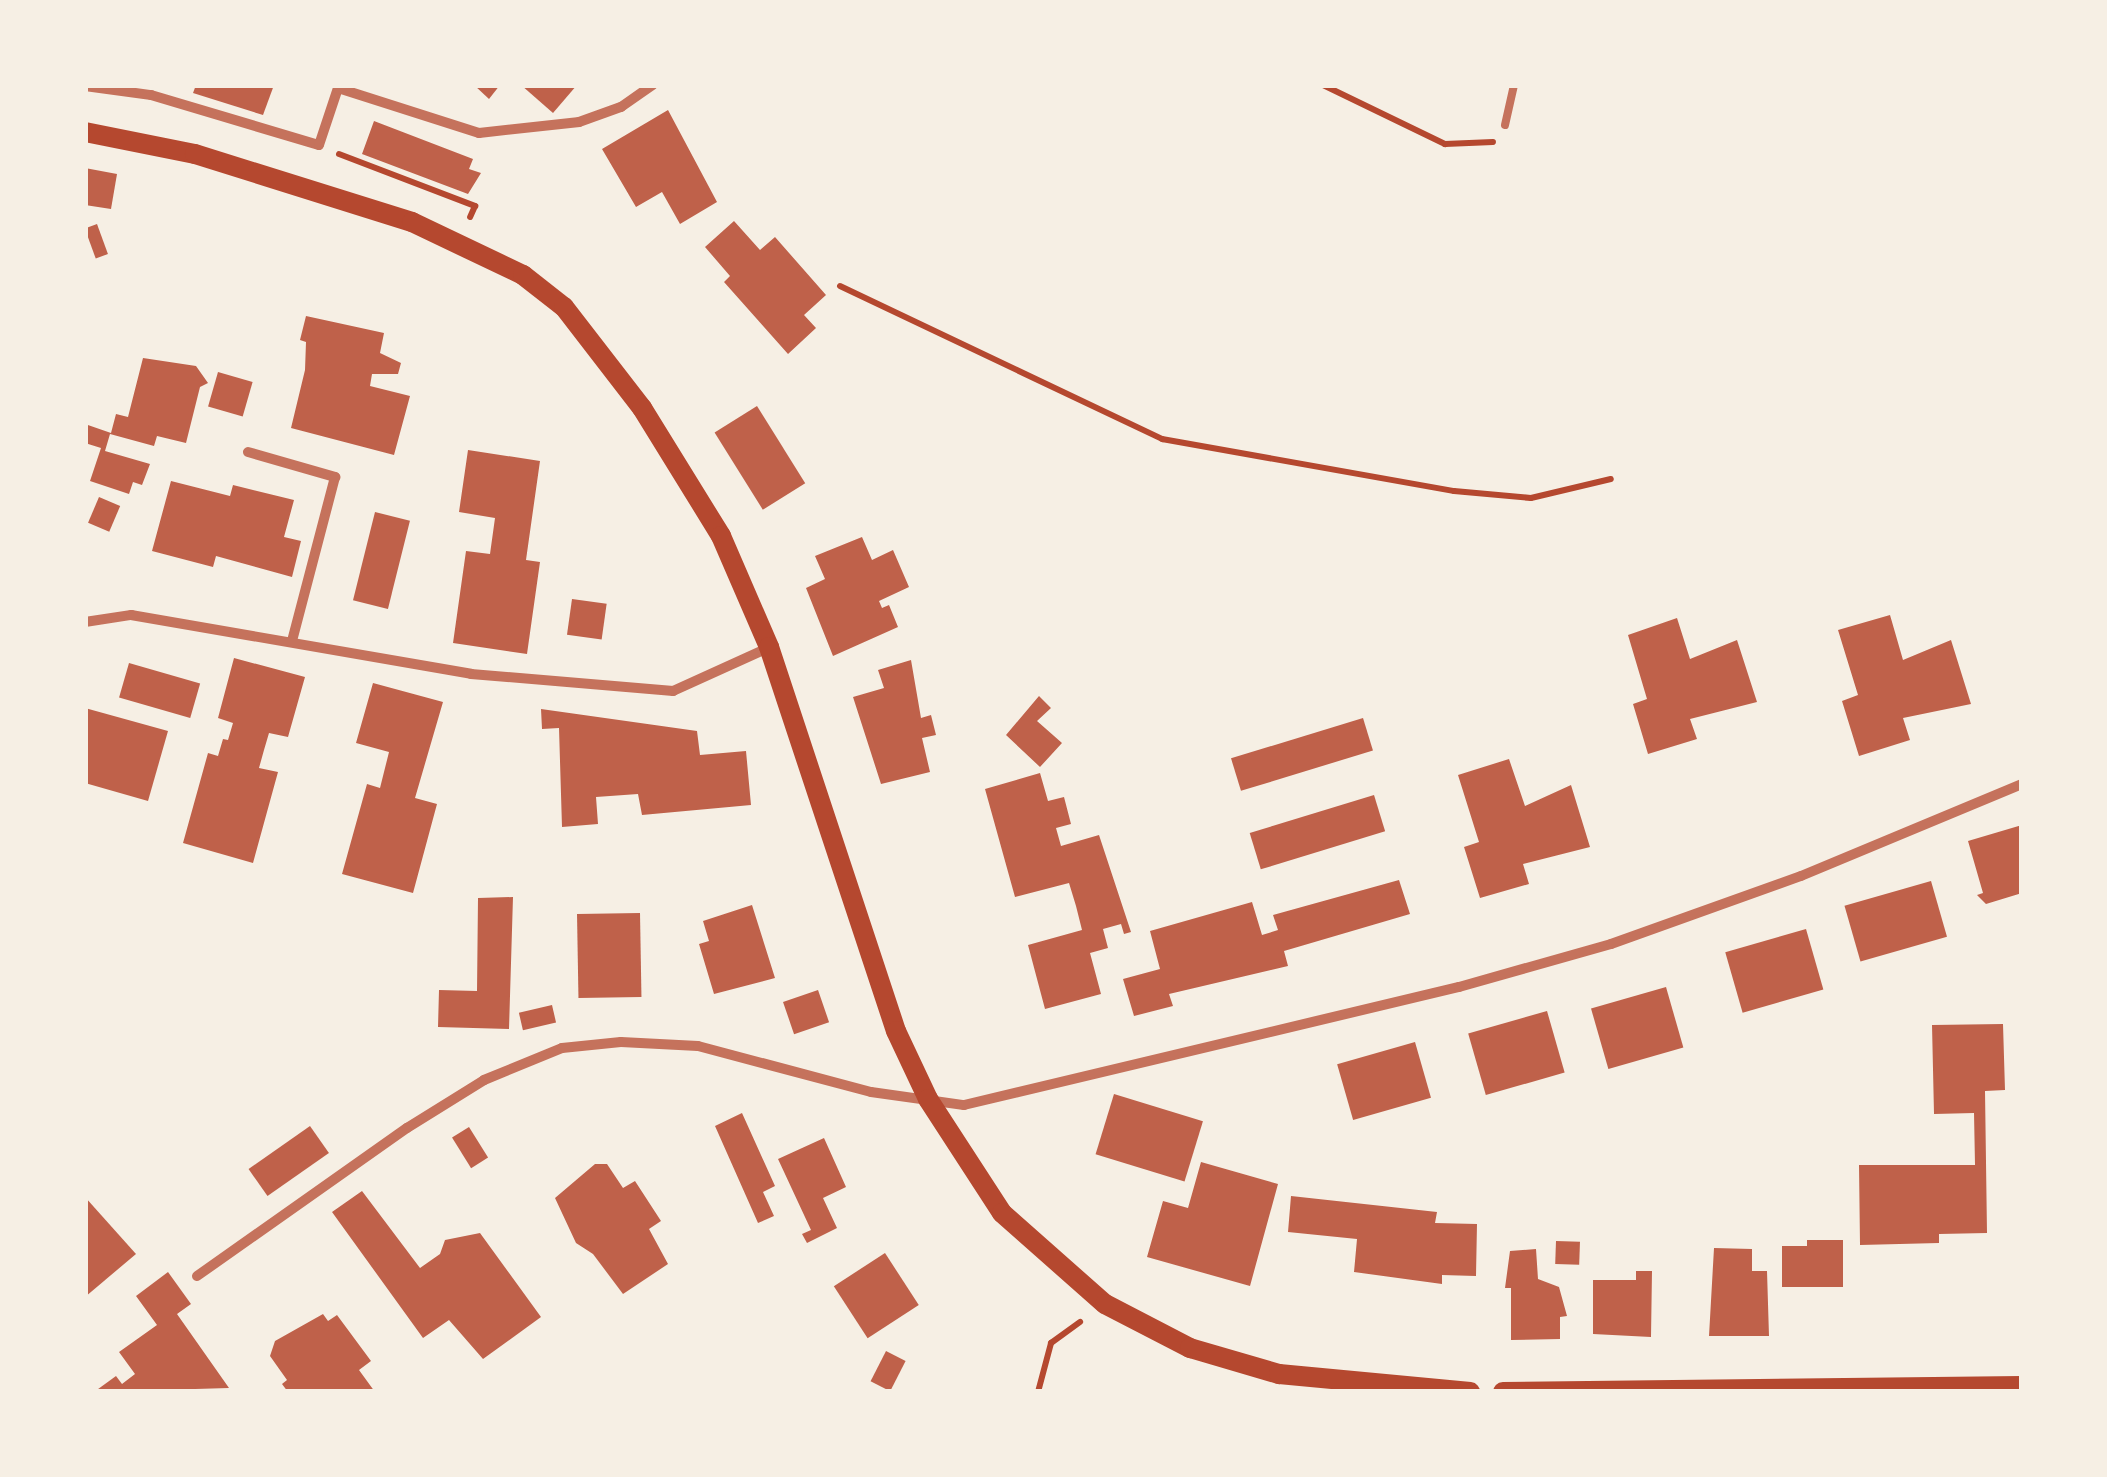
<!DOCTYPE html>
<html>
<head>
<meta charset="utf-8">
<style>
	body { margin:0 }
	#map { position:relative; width:2107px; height:1477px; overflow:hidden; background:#f6efe4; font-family:Montserrat,sans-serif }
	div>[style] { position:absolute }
	.building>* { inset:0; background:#bf614a; transform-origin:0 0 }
	.path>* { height:6px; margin:-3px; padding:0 3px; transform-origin:3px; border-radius:3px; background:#b5482f }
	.service>* { height:8px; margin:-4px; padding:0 4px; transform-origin:4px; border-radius:4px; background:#c5725c }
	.minor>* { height:10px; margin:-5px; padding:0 5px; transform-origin:5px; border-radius:5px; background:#c5725c }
	.secondary>* { height:20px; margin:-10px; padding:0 10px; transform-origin:10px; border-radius:10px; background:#b5482f }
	span { translate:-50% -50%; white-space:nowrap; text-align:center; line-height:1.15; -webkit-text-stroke:8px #f6efe4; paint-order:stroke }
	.frame { position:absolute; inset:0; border:88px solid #f6efe4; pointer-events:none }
</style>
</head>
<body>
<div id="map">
	<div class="building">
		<div style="clip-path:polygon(196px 85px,274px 85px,263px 115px,193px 93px)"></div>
		<div style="clip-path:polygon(474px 85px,500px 85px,489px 99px)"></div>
		<div style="clip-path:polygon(521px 85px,577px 85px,553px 113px)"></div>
		<div style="clip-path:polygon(668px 110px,717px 202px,680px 224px,662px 192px,636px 207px,602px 149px)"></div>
		<div style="clip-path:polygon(374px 121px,473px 159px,469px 169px,481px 173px,468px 194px,362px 154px)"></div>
		<div style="clip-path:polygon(85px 168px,117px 174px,111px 209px,85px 205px)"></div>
		<div style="clip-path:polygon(734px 221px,760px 250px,775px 237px,826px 295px,804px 315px,816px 328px,788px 354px,724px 282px,730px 276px,705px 247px)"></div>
		<div style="left:97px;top:224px;width:32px;height:13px;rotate:70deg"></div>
		<div style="clip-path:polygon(306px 316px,384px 333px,380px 353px,401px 363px,398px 374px,372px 374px,370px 386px,410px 396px,394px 455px,291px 428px,305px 370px,306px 342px,300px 340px)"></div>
		<div style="clip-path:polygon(143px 358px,196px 366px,208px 383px,200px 387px,186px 443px,157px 436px,154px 446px,110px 434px,105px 451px,150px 464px,142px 485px,133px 482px,129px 494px,90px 481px,101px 448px,85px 443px,85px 424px,111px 433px,116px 414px,128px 417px)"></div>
		<div style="left:218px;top:372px;width:36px;height:36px;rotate:16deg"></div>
		<div style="left:757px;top:406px;width:91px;height:50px;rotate:58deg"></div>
		<div style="clip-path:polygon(468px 450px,540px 461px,526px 560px,540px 562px,527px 654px,453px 643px,466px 551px,490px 554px,495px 518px,459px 512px)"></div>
		<div style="clip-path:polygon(171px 481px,230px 496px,233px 485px,294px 500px,284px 537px,301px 541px,292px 577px,216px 556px,213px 567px,152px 551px)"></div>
		<div style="left:99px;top:497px;width:23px;height:28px;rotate:23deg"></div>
		<div style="left:375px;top:512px;width:36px;height:91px;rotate:14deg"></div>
		<div style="clip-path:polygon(862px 537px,872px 560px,893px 550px,909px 587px,879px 601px,882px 608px,889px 605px,898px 627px,833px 656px,806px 588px,825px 579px,815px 556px)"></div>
		<div style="left:572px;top:599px;width:35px;height:36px;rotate:8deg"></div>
		<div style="clip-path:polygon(1890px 615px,1903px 660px,1951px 640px,1971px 704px,1903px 718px,1910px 740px,1859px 756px,1842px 701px,1858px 695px,1838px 630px)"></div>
		<div style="clip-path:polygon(1677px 618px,1690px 659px,1737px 640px,1757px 702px,1690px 719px,1697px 739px,1648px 754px,1633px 704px,1647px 699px,1628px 635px)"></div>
		<div style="clip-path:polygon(234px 658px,305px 677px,288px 737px,269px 733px,264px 750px,259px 768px,278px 772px,253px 863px,183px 843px,208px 753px,218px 756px,223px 739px,228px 740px,233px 723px,218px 718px)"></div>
		<div style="clip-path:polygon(911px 660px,921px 718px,931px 715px,936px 735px,922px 738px,930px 772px,881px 784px,853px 697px,884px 688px,878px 670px)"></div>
		<div style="left:129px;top:663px;width:74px;height:36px;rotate:16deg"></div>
		<div style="clip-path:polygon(373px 683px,443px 702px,415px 798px,437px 804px,413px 893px,342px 874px,367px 784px,380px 788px,389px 752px,356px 743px)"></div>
		<div style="clip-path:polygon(1039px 696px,1051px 708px,1037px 721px,1062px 743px,1040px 767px,1006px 735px)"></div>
		<div style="clip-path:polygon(85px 708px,168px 731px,148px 801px,85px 783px)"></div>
		<div style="clip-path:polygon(541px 709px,697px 731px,700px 755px,746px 751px,751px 805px,642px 815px,638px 794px,596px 797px,598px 824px,562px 827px,559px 728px,542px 729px)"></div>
		<div style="left:1363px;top:718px;width:34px;height:138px;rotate:73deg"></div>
		<div style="clip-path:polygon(1509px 759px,1525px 806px,1571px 785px,1590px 847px,1523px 864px,1529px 884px,1480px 898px,1464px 847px,1479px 842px,1458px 775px)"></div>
		<div style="clip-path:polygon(1040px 773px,1048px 801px,1064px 797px,1071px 824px,1056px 828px,1061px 846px,1099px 835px,1131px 932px,1124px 934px,1121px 924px,1103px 929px,1108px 948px,1090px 953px,1101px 994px,1045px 1009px,1028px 945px,1082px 930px,1076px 906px,1069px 883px,1015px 897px,985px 789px)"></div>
		<div style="left:1374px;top:795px;width:38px;height:130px;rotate:73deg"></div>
		<div style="clip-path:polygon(2022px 825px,2022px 893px,1986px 904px,1977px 895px,1983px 893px,1968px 841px)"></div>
		<div style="clip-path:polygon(1399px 880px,1410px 914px,1284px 951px,1288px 966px,1169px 994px,1173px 1006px,1134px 1016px,1123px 979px,1160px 969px,1150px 931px,1252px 902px,1262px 935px,1278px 930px,1273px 915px)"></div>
		<div style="left:1931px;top:881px;width:58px;height:90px;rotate:74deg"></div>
		<div style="clip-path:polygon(513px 897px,509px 1029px,438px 1027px,439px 990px,477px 991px,478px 898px)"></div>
		<div style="clip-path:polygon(752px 905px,775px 978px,714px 994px,699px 944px,709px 941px,703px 921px)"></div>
		<div style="left:640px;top:913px;width:84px;height:63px;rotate:89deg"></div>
		<div style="left:1806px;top:929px;width:63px;height:84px;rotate:74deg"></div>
		<div style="left:1666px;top:987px;width:63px;height:78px;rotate:74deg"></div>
		<div style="left:818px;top:990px;width:34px;height:37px;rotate:71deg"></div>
		<div style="left:552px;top:1005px;width:18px;height:34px;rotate:77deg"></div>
		<div style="left:1547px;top:1011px;width:64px;height:82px;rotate:74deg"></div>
		<div style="clip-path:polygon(2003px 1024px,2005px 1090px,1985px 1091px,1987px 1233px,1939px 1234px,1939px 1243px,1860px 1245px,1859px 1165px,1975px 1165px,1974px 1113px,1934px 1114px,1932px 1025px)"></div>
		<div style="left:1415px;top:1042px;width:58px;height:81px;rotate:74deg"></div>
		<div style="left:1114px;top:1094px;width:93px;height:63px;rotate:17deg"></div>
		<div style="clip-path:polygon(742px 1113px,775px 1186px,763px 1192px,774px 1216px,758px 1223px,715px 1126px)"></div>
		<div style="left:310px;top:1126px;width:33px;height:75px;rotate:55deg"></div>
		<div style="left:469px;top:1127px;width:36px;height:20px;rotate:58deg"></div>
		<div style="clip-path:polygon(824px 1138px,846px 1187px,823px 1198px,837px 1228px,807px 1243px,802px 1234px,811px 1230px,778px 1159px)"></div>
		<div style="clip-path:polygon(1201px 1162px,1278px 1184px,1250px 1286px,1147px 1257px,1163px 1201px,1188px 1208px)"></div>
		<div style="clip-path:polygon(595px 1164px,607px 1164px,623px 1188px,635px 1181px,661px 1221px,649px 1229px,668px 1264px,623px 1294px,593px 1254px,576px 1243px,555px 1198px)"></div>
		<div style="clip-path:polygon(362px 1191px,420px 1268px,440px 1254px,445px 1240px,480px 1233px,541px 1317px,483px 1359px,449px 1320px,423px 1338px,332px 1212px)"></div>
		<div style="clip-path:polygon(1291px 1196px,1437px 1212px,1435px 1223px,1477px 1224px,1476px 1276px,1442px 1275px,1442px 1284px,1354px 1272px,1357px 1239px,1288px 1232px)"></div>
		<div style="clip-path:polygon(85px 1197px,136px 1254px,85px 1297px)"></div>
		<div style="clip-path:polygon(1807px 1240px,1843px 1240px,1843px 1287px,1782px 1287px,1782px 1246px,1807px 1246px)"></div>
		<div style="left:1556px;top:1241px;width:24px;height:23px;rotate:2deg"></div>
		<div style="clip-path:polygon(1714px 1248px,1752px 1249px,1752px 1271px,1767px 1271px,1769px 1336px,1709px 1336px)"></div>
		<div style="clip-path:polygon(1536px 1249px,1538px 1279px,1559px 1287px,1567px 1316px,1560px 1317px,1560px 1339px,1511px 1340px,1511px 1288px,1505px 1288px,1510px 1251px)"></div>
		<div style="left:885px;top:1253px;width:62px;height:61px;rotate:57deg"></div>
		<div style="clip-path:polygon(1636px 1271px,1652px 1271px,1651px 1337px,1593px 1334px,1593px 1280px,1636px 1280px)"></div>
		<div style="clip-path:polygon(168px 1272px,191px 1304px,177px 1314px,229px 1388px,94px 1392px,116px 1376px,122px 1384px,135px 1374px,119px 1352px,157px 1325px,136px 1296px)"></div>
		<div style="clip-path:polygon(323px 1314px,328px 1321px,337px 1315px,371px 1361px,359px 1370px,375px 1392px,288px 1392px,282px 1384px,287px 1380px,270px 1356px,275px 1341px)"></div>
		<div style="left:886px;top:1351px;width:22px;height:34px;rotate:27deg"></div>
	</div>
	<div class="path">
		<div style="left:1323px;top:85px;width:136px;rotate:25.8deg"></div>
		<div style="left:1445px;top:144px;width:48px;rotate:-2.4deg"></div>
		<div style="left:339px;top:154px;width:146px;rotate:20.9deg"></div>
		<div style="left:475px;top:206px;width:12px;rotate:114deg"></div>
		<div style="left:840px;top:286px;width:357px;rotate:25.4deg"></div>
		<div style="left:1162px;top:439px;width:297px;rotate:10.1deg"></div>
		<div style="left:1454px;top:491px;width:77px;rotate:5.2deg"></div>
		<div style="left:1531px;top:498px;width:82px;rotate:-13.4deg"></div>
		<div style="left:1038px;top:1392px;width:51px;rotate:-75.1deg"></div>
		<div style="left:1051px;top:1343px;width:36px;rotate:-36deg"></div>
	</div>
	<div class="service">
		<div style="left:1505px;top:125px;width:41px;rotate:-77.3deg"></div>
	</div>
	<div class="minor">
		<div style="left:85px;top:86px;width:67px;rotate:7.8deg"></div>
		<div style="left:151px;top:95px;width:175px;rotate:16.6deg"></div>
		<div style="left:319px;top:145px;width:60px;rotate:-71.6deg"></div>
		<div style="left:338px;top:88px;width:148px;rotate:17.7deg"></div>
		<div style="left:479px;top:133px;width:101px;rotate:-6.3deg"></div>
		<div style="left:579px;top:122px;width:45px;rotate:-19.7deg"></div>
		<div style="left:621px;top:107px;width:39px;rotate:-35deg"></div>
		<div style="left:248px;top:452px;width:91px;rotate:16deg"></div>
		<div style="left:335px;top:477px;width:170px;rotate:104.7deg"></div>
		<div style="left:85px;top:622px;width:47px;rotate:-8.7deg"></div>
		<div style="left:131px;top:615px;width:345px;rotate:9.8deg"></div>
		<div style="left:471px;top:674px;width:203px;rotate:4.8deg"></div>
		<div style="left:673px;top:691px;width:104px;rotate:-24.4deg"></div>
		<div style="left:197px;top:1276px;width:257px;rotate:-35.2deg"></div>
		<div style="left:407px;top:1128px;width:91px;rotate:-31.9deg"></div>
		<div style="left:484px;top:1080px;width:84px;rotate:-22.3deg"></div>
		<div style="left:562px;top:1048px;width:59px;rotate:-5.8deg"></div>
		<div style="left:621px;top:1042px;width:77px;rotate:3deg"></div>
		<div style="left:698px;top:1046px;width:179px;rotate:14.9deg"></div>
		<div style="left:871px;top:1092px;width:94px;rotate:8deg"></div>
		<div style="left:964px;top:1105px;width:509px;rotate:-13.41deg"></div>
		<div style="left:1459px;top:987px;width:158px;rotate:-15.8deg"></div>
		<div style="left:1611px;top:944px;width:202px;rotate:-19.7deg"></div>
		<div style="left:1801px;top:876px;width:239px;rotate:-22.6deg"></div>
	</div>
	<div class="secondary">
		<div style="left:85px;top:132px;width:112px;rotate:11.3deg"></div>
		<div style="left:195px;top:154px;width:227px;rotate:17.4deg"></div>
		<div style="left:412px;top:222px;width:123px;rotate:25.5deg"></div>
		<div style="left:523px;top:275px;width:52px;rotate:38deg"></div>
		<div style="left:564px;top:307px;width:128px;rotate:52.3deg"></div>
		<div style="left:642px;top:408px;width:150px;rotate:58.3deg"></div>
		<div style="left:721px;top:536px;width:121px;rotate:66.6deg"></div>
		<div style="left:769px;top:647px;width:404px;rotate:71.7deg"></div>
		<div style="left:896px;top:1031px;width:75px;rotate:64.8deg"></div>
		<div style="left:928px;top:1099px;width:136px;rotate:57deg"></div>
		<div style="left:1002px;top:1213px;width:137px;rotate:41.5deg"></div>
		<div style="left:1105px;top:1304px;width:96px;rotate:27.4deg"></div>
		<div style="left:1190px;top:1348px;width:93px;rotate:16.3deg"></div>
		<div style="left:1279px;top:1374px;width:192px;rotate:5.4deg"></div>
		<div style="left:1503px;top:1392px;width:519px;rotate:-0.66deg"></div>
	</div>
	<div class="frame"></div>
</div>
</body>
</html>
